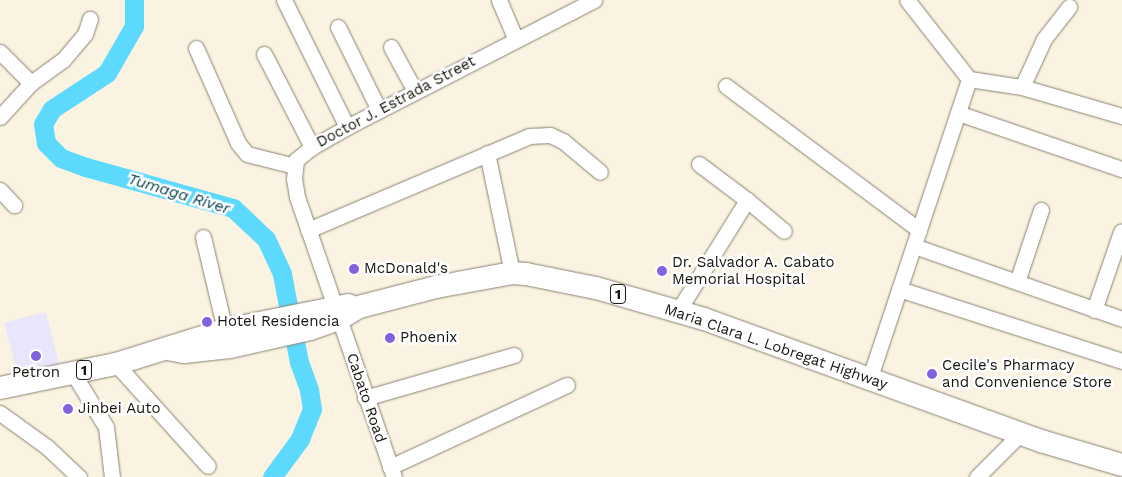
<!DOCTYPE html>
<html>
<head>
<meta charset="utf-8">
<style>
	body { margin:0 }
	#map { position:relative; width:1122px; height:477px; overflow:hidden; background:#fbf3e1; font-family:"Work Sans",sans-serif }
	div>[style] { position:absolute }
	.commercial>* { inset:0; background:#e9e6fc; transform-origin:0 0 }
	.river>* { height:19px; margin:-9.5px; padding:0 9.5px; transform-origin:9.5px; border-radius:9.5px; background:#5cd9fd }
	.roads { filter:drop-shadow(0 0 1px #898272) drop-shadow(0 0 1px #898272) }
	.minor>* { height:15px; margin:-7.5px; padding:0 7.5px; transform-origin:7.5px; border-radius:7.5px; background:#fff }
	.highway>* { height:22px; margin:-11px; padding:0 11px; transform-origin:11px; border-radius:11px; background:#fff }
	.dots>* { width:14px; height:14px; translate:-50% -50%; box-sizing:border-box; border:2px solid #fff; border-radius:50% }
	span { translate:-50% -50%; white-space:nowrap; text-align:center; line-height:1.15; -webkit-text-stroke:5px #fff; paint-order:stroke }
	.shield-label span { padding:1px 4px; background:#fff; border:1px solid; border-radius:4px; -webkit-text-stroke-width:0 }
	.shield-label { font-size:14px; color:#18150f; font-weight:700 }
	.street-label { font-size:15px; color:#18150f }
	.poi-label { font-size:15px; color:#18150f }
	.left { translate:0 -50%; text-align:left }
	.water-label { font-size:16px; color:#033f4d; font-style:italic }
</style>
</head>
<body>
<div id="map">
	<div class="commercial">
		<div style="left:46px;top:312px;width:56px;height:43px;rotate:76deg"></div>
	</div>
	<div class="river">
		<div style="left:134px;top:0;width:26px;rotate:90deg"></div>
		<div style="left:134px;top:26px;width:54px;rotate:119.9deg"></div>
		<div style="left:107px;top:73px;width:66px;rotate:146.8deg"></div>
		<div style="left:52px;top:109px;width:17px;rotate:121deg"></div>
		<div style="left:43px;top:124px;width:19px;rotate:81deg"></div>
		<div style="left:46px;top:143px;width:21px;rotate:45deg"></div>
		<div style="left:61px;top:158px;width:27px;rotate:20deg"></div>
		<div style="left:86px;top:167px;width:153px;rotate:15.6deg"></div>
		<div style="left:233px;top:208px;width:45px;rotate:43.2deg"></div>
		<div style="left:266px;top:239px;width:38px;rotate:65deg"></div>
		<div style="left:282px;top:274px;width:90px;rotate:79.1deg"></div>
		<div style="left:299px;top:362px;width:30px;rotate:70deg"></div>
		<div style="left:309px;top:390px;width:19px;rotate:81deg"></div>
		<div style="left:312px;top:409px;width:32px;rotate:112deg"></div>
		<div style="left:300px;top:439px;width:47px;rotate:126.4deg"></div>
	</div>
	<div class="roads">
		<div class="minor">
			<div style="left:284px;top:0;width:142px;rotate:63.6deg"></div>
			<div style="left:499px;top:0;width:43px;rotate:67deg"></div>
			<div style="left:338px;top:27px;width:93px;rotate:63.7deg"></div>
			<div style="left:391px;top:47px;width:50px;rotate:61.4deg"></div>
			<div style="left:196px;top:48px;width:104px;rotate:66.1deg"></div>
			<div style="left:238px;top:143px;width:14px;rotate:51deg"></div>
			<div style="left:247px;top:154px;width:49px;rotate:14.3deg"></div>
			<div style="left:0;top:52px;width:44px;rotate:45deg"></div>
			<div style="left:264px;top:54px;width:105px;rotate:62.7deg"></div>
			<div style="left:969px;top:79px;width:54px;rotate:8.6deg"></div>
			<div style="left:1022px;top:87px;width:104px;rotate:16.2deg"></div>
			<div style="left:726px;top:86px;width:241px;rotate:36.7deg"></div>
			<div style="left:1022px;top:87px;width:53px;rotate:-65.4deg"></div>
			<div style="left:1044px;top:39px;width:41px;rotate:-52deg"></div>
			<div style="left:958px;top:113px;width:173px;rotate:18.9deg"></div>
			<div style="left:0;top:117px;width:46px;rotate:-47.6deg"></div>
			<div style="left:31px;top:83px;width:39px;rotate:-36deg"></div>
			<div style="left:63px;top:60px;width:34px;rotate:-50deg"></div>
			<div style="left:85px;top:34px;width:16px;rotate:-72deg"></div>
			<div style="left:487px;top:153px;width:123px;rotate:78.2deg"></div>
			<div style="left:0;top:190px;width:21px;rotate:47deg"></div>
			<div style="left:747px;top:200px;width:48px;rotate:40deg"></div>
			<div style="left:308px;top:230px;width:240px;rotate:-23deg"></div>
			<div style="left:529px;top:136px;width:21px;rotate:-3deg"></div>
			<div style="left:550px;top:135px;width:14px;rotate:25deg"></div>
			<div style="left:563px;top:141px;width:48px;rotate:40deg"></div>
			<div style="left:203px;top:237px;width:96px;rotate:76.7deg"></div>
			<div style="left:914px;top:246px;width:220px;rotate:19.3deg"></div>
			<div style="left:1017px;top:282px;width:76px;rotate:-71.6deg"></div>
			<div style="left:899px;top:289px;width:234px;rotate:17.9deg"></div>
			<div style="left:1094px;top:310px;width:83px;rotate:-70.9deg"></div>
			<div style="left:678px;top:311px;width:131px;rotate:-58.1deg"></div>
			<div style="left:747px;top:200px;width:60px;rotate:-143.1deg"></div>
			<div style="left:116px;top:364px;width:137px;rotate:48deg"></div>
			<div style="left:73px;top:373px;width:63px;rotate:58.6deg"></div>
			<div style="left:106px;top:427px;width:50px;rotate:83.2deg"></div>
			<div style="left:869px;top:380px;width:317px;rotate:-71.6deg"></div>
			<div style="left:969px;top:79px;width:100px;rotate:-128.1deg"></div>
			<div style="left:365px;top:398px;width:155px;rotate:-16.1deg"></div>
			<div style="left:0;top:413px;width:58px;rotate:35.9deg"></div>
			<div style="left:47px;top:447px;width:44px;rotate:43.2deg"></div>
			<div style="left:390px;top:467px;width:195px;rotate:-24.9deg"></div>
			<div style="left:394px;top:477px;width:296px;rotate:-109.1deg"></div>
			<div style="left:297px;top:197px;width:18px;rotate:-99deg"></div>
			<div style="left:294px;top:179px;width:19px;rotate:-84deg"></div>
			<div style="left:296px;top:160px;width:21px;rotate:-39deg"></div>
			<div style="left:312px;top:147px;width:40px;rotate:-29.7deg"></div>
			<div style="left:347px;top:127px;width:278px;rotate:-27.2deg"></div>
			<div style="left:977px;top:477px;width:61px;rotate:-45deg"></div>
		</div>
		<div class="highway">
			<div style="left:168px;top:349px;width:16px;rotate:11deg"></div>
			<div style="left:184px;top:352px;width:46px;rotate:-6.2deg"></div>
			<div style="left:230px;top:347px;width:82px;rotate:-12.7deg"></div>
			<div style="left:310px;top:329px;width:31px;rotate:-19deg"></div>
			<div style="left:339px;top:319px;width:23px;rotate:-31deg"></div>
			<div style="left:359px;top:307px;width:80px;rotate:-14.6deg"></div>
			<div style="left:436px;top:287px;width:77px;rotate:-10.4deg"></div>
			<div style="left:512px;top:273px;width:14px;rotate:4deg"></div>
			<div style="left:526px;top:274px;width:71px;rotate:11.3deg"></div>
			<div style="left:596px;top:288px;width:112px;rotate:16deg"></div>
			<div style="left:704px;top:319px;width:358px;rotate:19.9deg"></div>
			<div style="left:1041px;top:441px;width:84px;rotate:16.5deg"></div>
			<div style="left:0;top:388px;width:118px;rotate:-11.7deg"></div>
			<div style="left:116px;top:364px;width:114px;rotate:-17.3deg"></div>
			<div style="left:225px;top:330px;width:126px;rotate:-11.4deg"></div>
		</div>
	</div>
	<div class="dots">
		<div style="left:354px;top:269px;background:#8362dd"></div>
		<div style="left:662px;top:271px;background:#8362dd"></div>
		<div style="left:207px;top:322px;background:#8362dd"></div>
		<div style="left:390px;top:338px;background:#8362dd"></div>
		<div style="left:36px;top:356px;background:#8362dd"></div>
		<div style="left:932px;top:374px;background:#8362dd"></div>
		<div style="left:68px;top:409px;background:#8362dd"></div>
	</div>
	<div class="shield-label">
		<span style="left:618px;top:294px">1</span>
		<span style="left:84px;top:370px">1</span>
	</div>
	<div class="street-label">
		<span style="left:396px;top:102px;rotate:-28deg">Doctor J. Estrada Street</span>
		<span style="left:776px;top:347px;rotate:19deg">Maria Clara L. Lobregat Highway</span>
		<span style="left:366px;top:398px;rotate:71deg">Cabato Road</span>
	</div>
	<div class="poi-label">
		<span class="left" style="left:672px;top:271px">Dr. Salvador A. Cabato<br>Memorial Hospital</span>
		<span class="left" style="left:364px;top:269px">McDonald's</span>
		<span class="left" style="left:217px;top:322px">Hotel Residencia</span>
		<span class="left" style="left:400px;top:338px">Phoenix</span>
		<span class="left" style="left:942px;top:374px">Cecile's Pharmacy<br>and Convenience Store</span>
		<span style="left:36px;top:373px">Petron</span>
		<span class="left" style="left:78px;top:409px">Jinbei Auto</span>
	</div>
	<div class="water-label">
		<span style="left:179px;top:194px;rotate:17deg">Tumaga River</span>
	</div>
</div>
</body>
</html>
